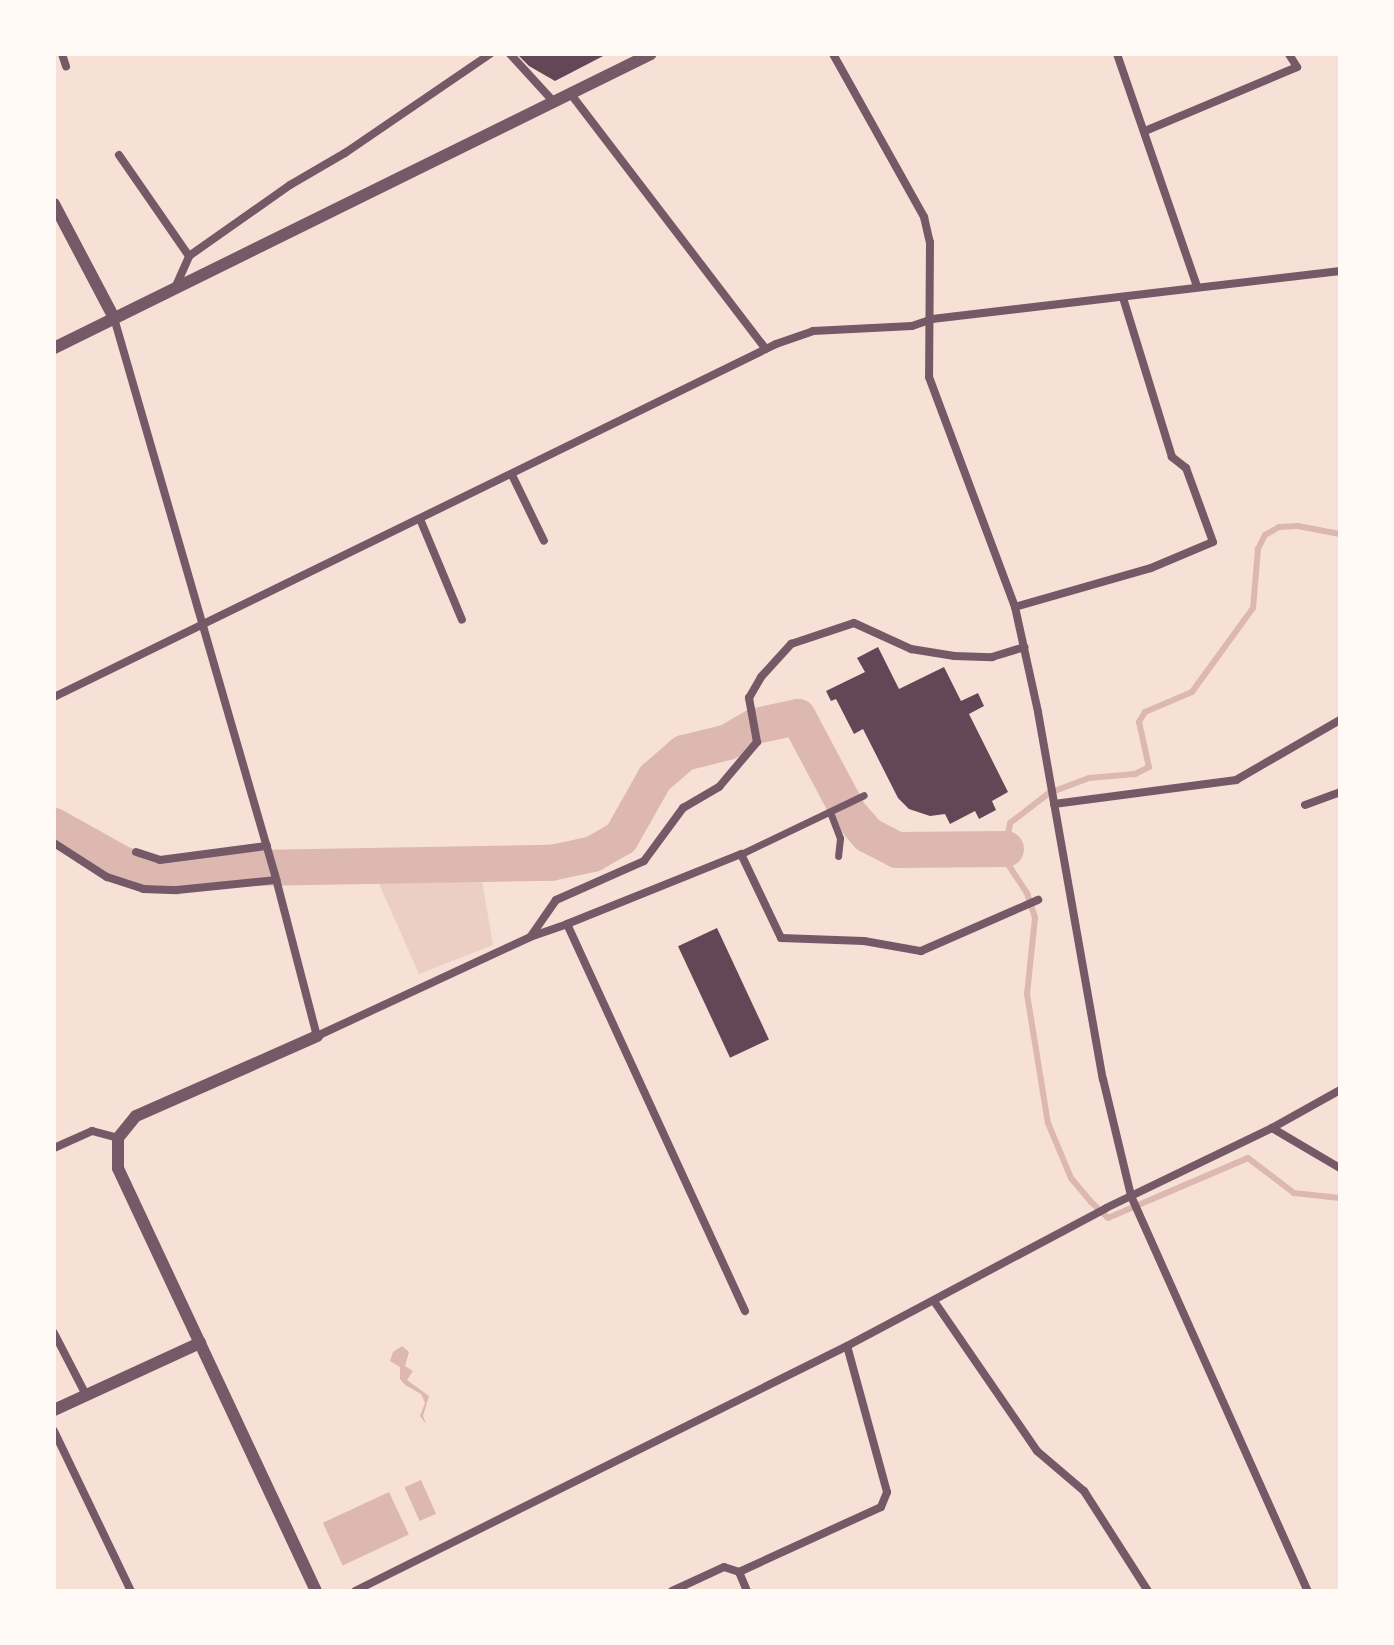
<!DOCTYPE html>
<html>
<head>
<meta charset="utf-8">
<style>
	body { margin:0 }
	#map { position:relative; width:1394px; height:1645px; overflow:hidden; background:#f7e1d7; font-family:"Noto Sans",sans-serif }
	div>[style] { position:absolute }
	.green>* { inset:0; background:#ebcfc5 }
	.water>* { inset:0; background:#dcb8b0; transform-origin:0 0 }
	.stream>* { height:6px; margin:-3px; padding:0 3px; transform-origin:3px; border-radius:3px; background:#dcb8b0 }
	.river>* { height:36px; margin:-18px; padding:0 18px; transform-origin:18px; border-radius:18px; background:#dcb8b0 }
	.building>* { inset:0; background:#644757; transform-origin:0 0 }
	.pedestrian>* { height:7px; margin:-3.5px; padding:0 3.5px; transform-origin:3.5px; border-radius:3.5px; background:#755966 }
	.minor>* { height:8px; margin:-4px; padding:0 4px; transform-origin:4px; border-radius:4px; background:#755966 }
	.tertiary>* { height:12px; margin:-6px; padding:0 6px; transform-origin:6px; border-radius:6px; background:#755966 }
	span { translate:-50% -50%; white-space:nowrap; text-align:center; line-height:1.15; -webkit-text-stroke:8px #fffaf5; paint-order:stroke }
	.frame { position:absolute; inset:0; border:56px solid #fffaf5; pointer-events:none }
</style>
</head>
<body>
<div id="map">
	<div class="green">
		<div style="clip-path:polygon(375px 875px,481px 875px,493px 945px,419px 974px)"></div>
	</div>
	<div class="water">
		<div style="clip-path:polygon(402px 1346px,409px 1352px,405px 1366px,413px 1371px,407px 1380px,429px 1396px,423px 1416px,426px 1424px,420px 1416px,425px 1403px,421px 1394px,405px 1385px,400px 1379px,400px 1367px,390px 1361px,393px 1352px)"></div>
		<div style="left:421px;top:1480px;width:37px;height:18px;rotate:66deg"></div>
		<div style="left:389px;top:1492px;width:47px;height:73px;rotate:65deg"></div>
	</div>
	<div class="stream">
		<div style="left:1340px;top:534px;width:43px;rotate:-169.2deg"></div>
		<div style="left:1298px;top:526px;width:19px;rotate:177deg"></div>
		<div style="left:1279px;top:527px;width:16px;rotate:150deg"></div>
		<div style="left:1265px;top:535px;width:16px;rotate:117deg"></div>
		<div style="left:1258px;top:549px;width:59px;rotate:94.8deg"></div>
		<div style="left:1253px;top:608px;width:104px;rotate:126deg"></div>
		<div style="left:1192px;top:692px;width:51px;rotate:156.9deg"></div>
		<div style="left:1145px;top:712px;width:12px;rotate:121deg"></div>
		<div style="left:1139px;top:722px;width:46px;rotate:77.5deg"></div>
		<div style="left:1149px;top:767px;width:16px;rotate:153deg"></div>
		<div style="left:1135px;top:774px;width:46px;rotate:175deg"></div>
		<div style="left:1089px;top:778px;width:43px;rotate:159.4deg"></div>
		<div style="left:1049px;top:793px;width:49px;rotate:142.4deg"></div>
		<div style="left:1010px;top:823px;width:26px;rotate:99deg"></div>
		<div style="left:1006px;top:849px;width:15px;rotate:82deg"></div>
		<div style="left:1008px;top:864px;width:35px;rotate:57deg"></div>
		<div style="left:1027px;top:893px;width:26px;rotate:72deg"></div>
		<div style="left:1035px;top:918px;width:76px;rotate:96deg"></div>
		<div style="left:1027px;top:994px;width:131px;rotate:80.8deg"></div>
		<div style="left:1048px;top:1123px;width:60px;rotate:67.3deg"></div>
		<div style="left:1071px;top:1178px;width:31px;rotate:50deg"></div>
		<div style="left:1091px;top:1202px;width:23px;rotate:43deg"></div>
		<div style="left:1108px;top:1218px;width:152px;rotate:-23.2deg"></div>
		<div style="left:1248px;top:1158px;width:58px;rotate:37.3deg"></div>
		<div style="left:1294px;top:1193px;width:46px;rotate:6.2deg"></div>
	</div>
	<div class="river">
		<div style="left:54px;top:826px;width:78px;rotate:29.2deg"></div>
		<div style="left:122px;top:864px;width:36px;rotate:18deg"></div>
		<div style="left:156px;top:875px;width:97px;rotate:-4.1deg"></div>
		<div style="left:253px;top:868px;width:298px;rotate:-1deg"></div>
		<div style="left:551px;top:863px;width:43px;rotate:-12.1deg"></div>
		<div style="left:593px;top:854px;width:32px;rotate:-30deg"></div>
		<div style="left:621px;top:838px;width:69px;rotate:-60.5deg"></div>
		<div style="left:655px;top:778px;width:38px;rotate:-41deg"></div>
		<div style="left:684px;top:753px;width:45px;rotate:-14deg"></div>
		<div style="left:728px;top:742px;width:32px;rotate:-30deg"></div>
		<div style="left:756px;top:726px;width:43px;rotate:-12.1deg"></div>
		<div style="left:798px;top:717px;width:109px;rotate:62deg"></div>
		<div style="left:849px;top:813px;width:29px;rotate:49deg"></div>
		<div style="left:868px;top:835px;width:33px;rotate:27deg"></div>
		<div style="left:897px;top:850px;width:109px;rotate:-0.5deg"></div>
	</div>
	<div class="building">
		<div style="clip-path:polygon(517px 54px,607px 54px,555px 81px,529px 66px)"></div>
		<div style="clip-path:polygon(878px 647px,899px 689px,944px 667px,961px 701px,978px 693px,984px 706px,969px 714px,1008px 792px,992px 801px,996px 810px,979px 819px,975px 811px,950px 824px,945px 814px,930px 816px,909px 809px,898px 798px,863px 729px,854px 734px,836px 699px,831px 701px,826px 691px,865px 672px,857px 658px)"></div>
		<div style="left:717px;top:928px;width:123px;height:43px;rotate:65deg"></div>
	</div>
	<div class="pedestrian">
		<div style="left:830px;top:812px;width:28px;rotate:69deg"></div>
		<div style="left:840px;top:838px;width:18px;rotate:96deg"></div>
		<div style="left:741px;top:854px;width:136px;rotate:-25.6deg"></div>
	</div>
	<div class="minor">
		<div style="left:62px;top:54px;width:13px;rotate:72deg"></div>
		<div style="left:510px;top:54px;width:65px;rotate:47.5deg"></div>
		<div style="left:833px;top:54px;width:187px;rotate:60.8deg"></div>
		<div style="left:924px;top:217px;width:26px;rotate:77deg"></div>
		<div style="left:930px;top:242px;width:135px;rotate:90.4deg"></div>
		<div style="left:929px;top:377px;width:246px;rotate:69.5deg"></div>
		<div style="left:1015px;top:607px;width:107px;rotate:77.6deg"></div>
		<div style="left:1038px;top:712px;width:373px;rotate:80deg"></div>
		<div style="left:1103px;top:1079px;width:120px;rotate:76.5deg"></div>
		<div style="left:1131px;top:1196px;width:433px;rotate:65.9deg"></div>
		<div style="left:1117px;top:54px;width:245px;rotate:71deg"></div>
		<div style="left:570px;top:93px;width:322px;rotate:52.6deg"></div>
		<div style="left:1145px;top:131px;width:165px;rotate:-22.8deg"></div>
		<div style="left:1297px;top:67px;width:15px;rotate:-122deg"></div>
		<div style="left:119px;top:155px;width:123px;rotate:55.3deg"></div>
		<div style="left:175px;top:288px;width:35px;rotate:-66deg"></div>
		<div style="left:189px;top:256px;width:123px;rotate:-35.1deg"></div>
		<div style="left:290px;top:185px;width:64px;rotate:-30.2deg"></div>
		<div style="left:345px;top:153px;width:176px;rotate:-34.3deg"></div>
		<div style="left:114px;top:318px;width:580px;rotate:73.88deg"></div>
		<div style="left:275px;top:875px;width:166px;rotate:75.4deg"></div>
		<div style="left:317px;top:1036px;width:235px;rotate:-24.9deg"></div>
		<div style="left:530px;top:937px;width:39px;rotate:-19deg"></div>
		<div style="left:567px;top:924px;width:426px;rotate:65.3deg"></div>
		<div style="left:512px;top:475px;width:73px;rotate:64.1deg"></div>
		<div style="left:420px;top:519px;width:109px;rotate:67.4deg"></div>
		<div style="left:1015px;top:607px;width:141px;rotate:-16deg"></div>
		<div style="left:1151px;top:568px;width:67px;rotate:-22.8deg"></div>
		<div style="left:1213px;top:542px;width:79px;rotate:-110deg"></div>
		<div style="left:1186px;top:468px;width:18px;rotate:-142deg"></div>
		<div style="left:1172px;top:457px;width:166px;rotate:-107.1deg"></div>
		<div style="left:54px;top:697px;width:804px;rotate:-26.05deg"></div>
		<div style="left:776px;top:344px;width:39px;rotate:-19deg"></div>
		<div style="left:813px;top:331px;width:99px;rotate:-2.9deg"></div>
		<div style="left:912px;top:326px;width:21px;rotate:-19deg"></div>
		<div style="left:932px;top:319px;width:411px;rotate:-6.7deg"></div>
		<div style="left:1054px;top:804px;width:184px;rotate:-7.5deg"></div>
		<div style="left:1236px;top:780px;width:120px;rotate:-30deg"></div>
		<div style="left:1305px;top:805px;width:37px;rotate:-20deg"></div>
		<div style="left:54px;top:843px;width:63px;rotate:32.7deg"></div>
		<div style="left:107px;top:877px;width:38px;rotate:18deg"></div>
		<div style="left:143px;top:889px;width:34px;rotate:2deg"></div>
		<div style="left:177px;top:890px;width:100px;rotate:-5.8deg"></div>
		<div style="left:136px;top:852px;width:25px;rotate:18deg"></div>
		<div style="left:160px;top:860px;width:108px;rotate:-7.5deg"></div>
		<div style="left:567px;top:924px;width:188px;rotate:-21.9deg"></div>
		<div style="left:741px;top:854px;width:93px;rotate:64.5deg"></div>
		<div style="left:781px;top:938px;width:83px;rotate:2.1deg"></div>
		<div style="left:864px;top:941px;width:58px;rotate:10deg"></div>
		<div style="left:921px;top:951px;width:128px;rotate:-23.6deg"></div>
		<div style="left:531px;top:936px;width:44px;rotate:-55.2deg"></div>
		<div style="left:556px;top:900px;width:96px;rotate:-23.9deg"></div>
		<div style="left:644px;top:861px;width:66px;rotate:-53.7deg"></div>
		<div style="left:683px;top:808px;width:42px;rotate:-30.3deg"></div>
		<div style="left:719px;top:787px;width:59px;rotate:-49.8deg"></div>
		<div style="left:757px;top:742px;width:45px;rotate:-100.3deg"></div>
		<div style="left:749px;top:698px;width:24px;rotate:-60deg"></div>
		<div style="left:761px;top:677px;width:45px;rotate:-47.7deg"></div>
		<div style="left:791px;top:644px;width:66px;rotate:-18.4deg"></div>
		<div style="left:854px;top:623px;width:63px;rotate:24.5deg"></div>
		<div style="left:911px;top:649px;width:44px;rotate:9.2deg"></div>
		<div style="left:954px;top:656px;width:38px;rotate:2deg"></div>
		<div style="left:992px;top:657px;width:34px;rotate:-17deg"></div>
		<div style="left:1272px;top:1128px;width:79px;rotate:30.5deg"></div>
		<div style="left:54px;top:1148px;width:42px;rotate:-24.1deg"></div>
		<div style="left:92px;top:1131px;width:27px;rotate:15deg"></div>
		<div style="left:934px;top:1301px;width:182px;rotate:55.5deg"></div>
		<div style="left:1037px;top:1451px;width:62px;rotate:40.4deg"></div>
		<div style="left:1084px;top:1491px;width:119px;rotate:57.4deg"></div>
		<div style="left:54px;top:1333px;width:70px;rotate:62.7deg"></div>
		<div style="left:54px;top:1431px;width:178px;rotate:64.3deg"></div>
		<div style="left:739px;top:1572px;width:21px;rotate:67deg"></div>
		<div style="left:355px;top:1591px;width:550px;rotate:-26.47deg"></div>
		<div style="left:847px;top:1346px;width:293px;rotate:-28deg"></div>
		<div style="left:1106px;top:1208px;width:184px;rotate:-25.7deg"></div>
		<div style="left:1272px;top:1128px;width:78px;rotate:-29.2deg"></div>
		<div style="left:672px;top:1591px;width:57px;rotate:-24.8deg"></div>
		<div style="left:724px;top:1567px;width:16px;rotate:18deg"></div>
		<div style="left:739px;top:1572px;width:156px;rotate:-24.6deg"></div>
		<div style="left:881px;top:1507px;width:16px;rotate:-68deg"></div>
		<div style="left:887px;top:1492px;width:151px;rotate:-105.3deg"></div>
	</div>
	<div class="tertiary">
		<div style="left:54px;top:204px;width:129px;rotate:62.2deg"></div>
		<div style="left:54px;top:348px;width:665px;rotate:-26.22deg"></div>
		<div style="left:54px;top:1410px;width:161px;rotate:-24.7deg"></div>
		<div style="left:316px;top:1591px;width:467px;rotate:-115.1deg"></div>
		<div style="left:118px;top:1168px;width:30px;rotate:-90deg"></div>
		<div style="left:118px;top:1138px;width:28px;rotate:-51deg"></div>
		<div style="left:136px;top:1116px;width:198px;rotate:-23.8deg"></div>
	</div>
	<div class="frame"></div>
</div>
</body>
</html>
